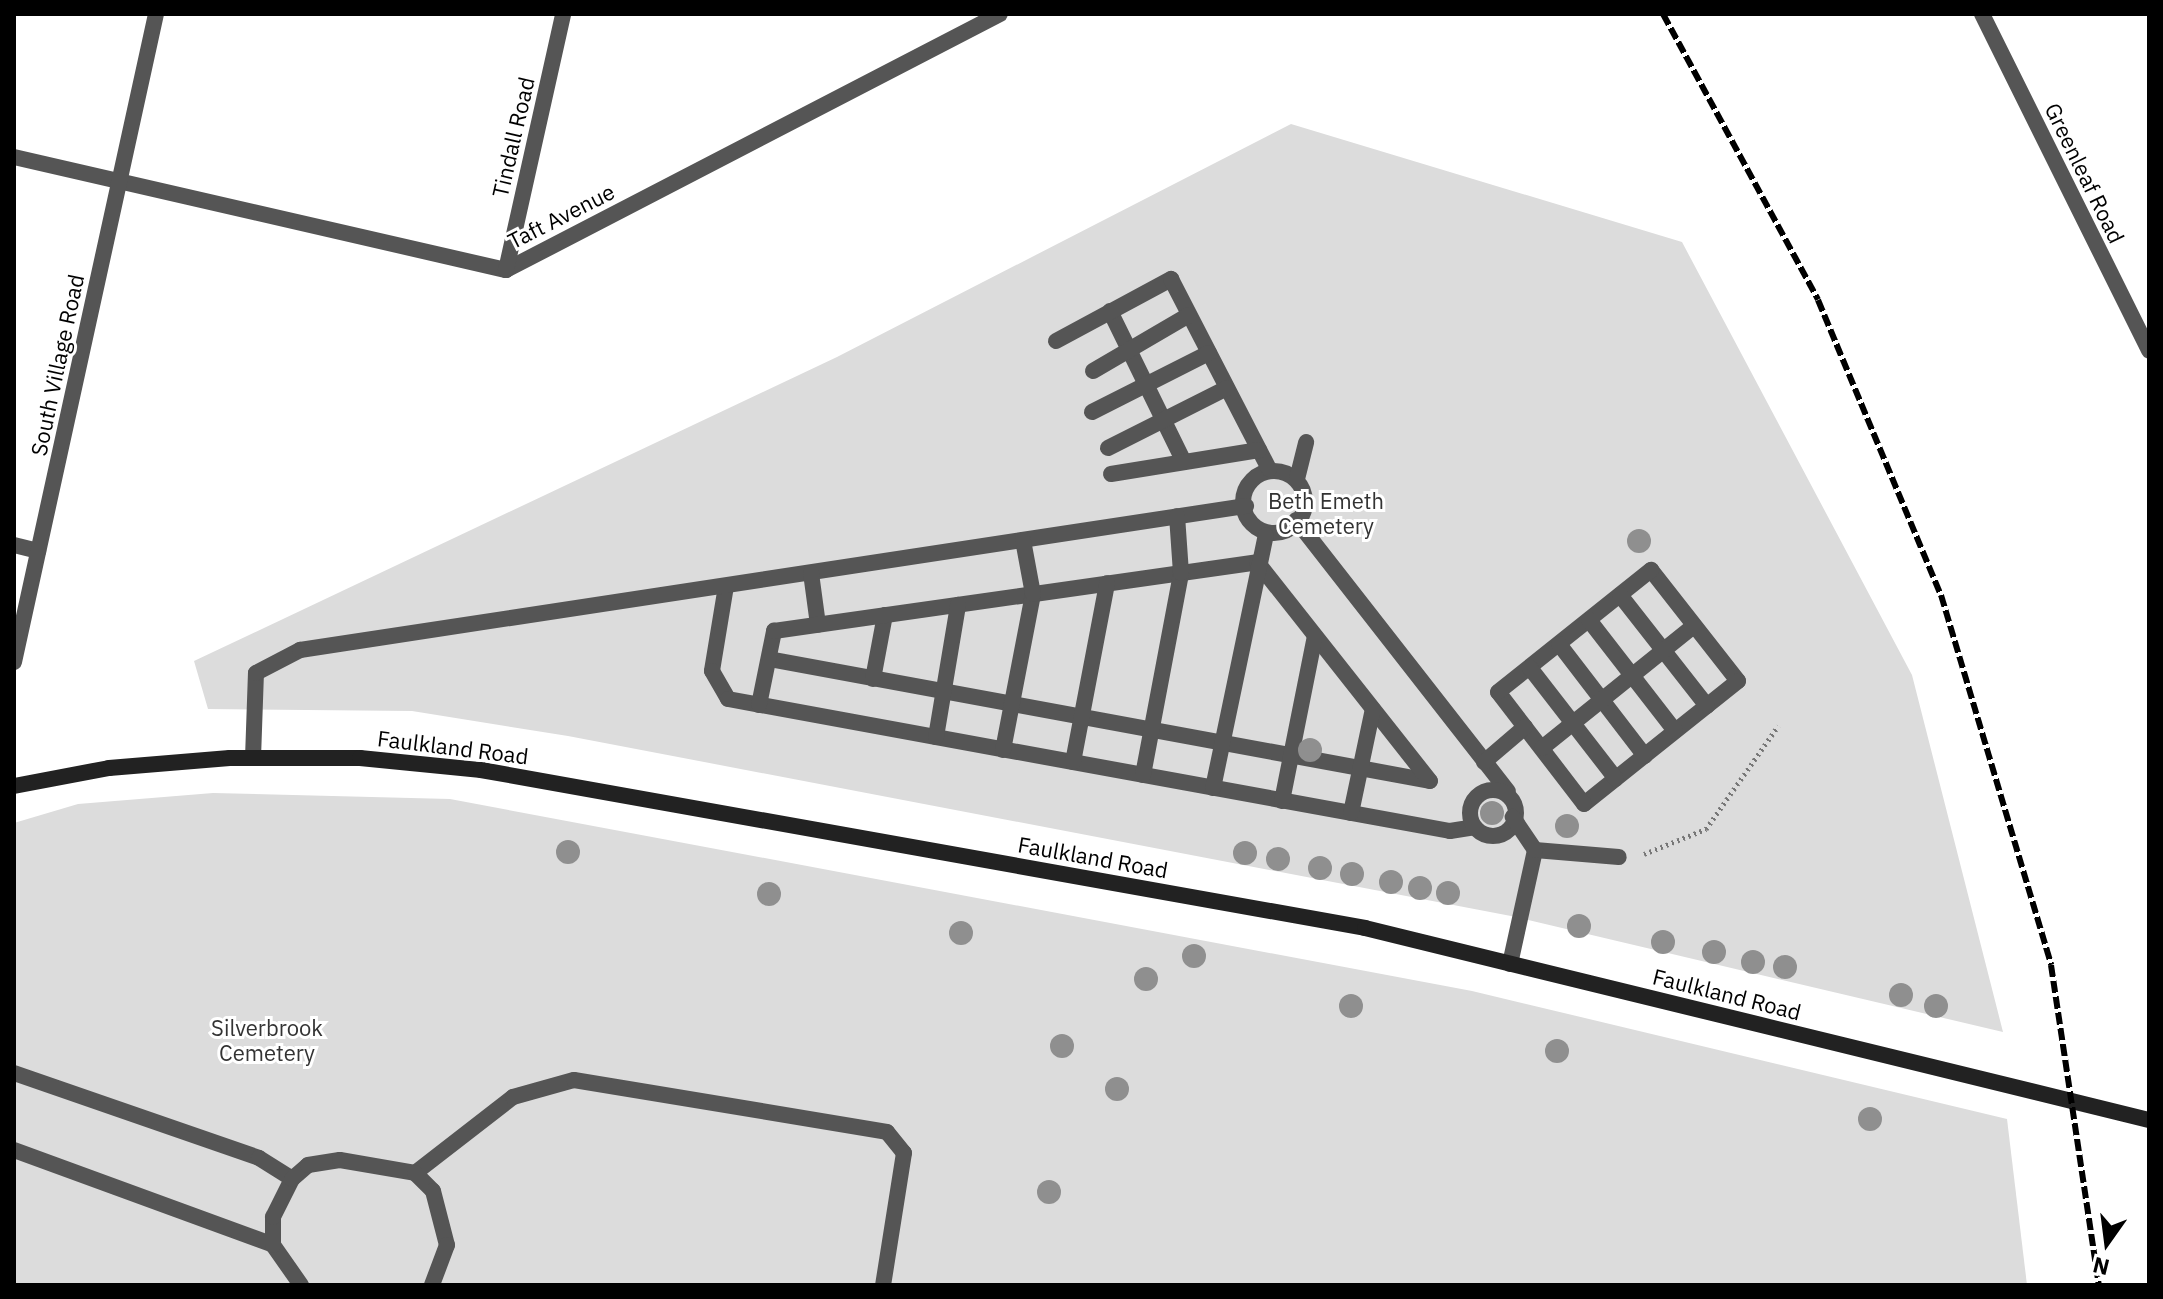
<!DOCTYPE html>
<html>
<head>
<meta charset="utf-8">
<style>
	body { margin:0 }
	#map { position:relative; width:2163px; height:1299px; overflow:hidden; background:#fff; font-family:"IBM Plex Sans",sans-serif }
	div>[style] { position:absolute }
	.green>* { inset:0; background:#dcdcdc }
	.path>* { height:5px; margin-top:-2.5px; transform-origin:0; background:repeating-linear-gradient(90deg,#777 0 2px,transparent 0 6px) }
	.lane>* { height:16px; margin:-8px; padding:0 8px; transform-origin:8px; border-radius:8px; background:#555 }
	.lane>.ring { margin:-8px; padding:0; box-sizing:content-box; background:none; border:16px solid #555; border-radius:50% }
	.street>* { height:16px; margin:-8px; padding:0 8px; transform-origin:8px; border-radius:8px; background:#555 }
	.secondary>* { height:16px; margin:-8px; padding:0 8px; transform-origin:8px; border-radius:8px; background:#222 }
	.rail>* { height:6px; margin-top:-3px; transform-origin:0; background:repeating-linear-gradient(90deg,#000 0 12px,transparent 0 16px) }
	.trees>* { width:24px; height:24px; margin:-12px; border-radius:50%; background:#8f8f8f }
	span { translate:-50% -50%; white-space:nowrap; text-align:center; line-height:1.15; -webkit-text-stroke:6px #fff; paint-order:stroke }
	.street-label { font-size:22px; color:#000 }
	.park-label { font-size:22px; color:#333 }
	.frame { position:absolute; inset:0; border:16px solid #000; pointer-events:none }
	.north { position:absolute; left:2067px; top:1203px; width:80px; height:80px; -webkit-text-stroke:6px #fff; paint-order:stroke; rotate:194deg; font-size:22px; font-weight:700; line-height:32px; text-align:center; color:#000 }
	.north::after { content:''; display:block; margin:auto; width:28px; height:36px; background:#000; clip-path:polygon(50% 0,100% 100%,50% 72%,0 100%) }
</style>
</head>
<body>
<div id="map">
	<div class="green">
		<div style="clip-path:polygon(1291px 124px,1682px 242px,1912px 675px,2003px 1032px,1511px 916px,568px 736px,412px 711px,208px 709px,194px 661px,837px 357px)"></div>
		<div style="clip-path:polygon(213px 793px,450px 799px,1472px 991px,2007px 1119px,2027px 1285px,14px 1285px,14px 823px,78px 804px)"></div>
	</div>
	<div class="path">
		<div style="left:1644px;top:854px;width:67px;rotate:-22deg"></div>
		<div style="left:1706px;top:829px;width:126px;rotate:-55deg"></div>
	</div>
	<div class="lane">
		<div class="ring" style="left:1243px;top:471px;width:46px;height:46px"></div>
		<div style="left:1297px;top:479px;width:38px;rotate:-76deg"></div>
		<div style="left:1296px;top:520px;width:344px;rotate:52deg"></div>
		<div style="left:14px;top:545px;width:25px;rotate:14deg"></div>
		<div style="left:726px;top:586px;width:86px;rotate:99.4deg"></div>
		<div style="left:712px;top:671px;width:32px;rotate:60deg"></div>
		<div style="left:728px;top:699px;width:734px;rotate:10.36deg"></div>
		<div style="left:1450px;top:831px;width:24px;rotate:-9deg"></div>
		<div style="left:253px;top:758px;width:85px;rotate:-88deg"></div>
		<div style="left:256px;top:673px;width:50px;rotate:-27.6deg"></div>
		<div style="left:300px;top:650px;width:957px;rotate:-8.66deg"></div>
		<div class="ring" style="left:1470px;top:790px;width:30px;height:30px"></div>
		<div style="left:1535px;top:850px;width:84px;rotate:4.8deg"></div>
		<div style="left:1510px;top:964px;width:117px;rotate:-77.6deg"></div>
		<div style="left:1535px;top:850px;width:40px;rotate:-124deg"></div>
		<div style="left:14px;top:1073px;width:259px;rotate:19.1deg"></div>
		<div style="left:259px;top:1158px;width:39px;rotate:32deg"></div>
		<div style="left:14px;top:1150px;width:276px;rotate:20.1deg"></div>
		<div style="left:415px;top:1173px;width:124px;rotate:-37.8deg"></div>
		<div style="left:513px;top:1097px;width:63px;rotate:-15.6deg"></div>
		<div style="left:574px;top:1080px;width:317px;rotate:9.4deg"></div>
		<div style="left:887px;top:1132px;width:27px;rotate:51deg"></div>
		<div style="left:904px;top:1153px;width:134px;rotate:99deg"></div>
		<div style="left:301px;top:1285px;width:49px;rotate:-125deg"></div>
		<div style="left:273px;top:1245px;width:28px;rotate:-90deg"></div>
		<div style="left:273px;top:1217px;width:42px;rotate:-63.4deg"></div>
		<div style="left:292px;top:1179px;width:21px;rotate:-41deg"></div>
		<div style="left:308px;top:1165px;width:32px;rotate:-9deg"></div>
		<div style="left:340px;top:1160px;width:76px;rotate:9.8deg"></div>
		<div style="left:415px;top:1173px;width:25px;rotate:45deg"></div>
		<div style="left:433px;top:1191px;width:56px;rotate:75.5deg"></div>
		<div style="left:447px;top:1245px;width:43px;rotate:110.6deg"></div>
	</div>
	<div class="street">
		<div style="left:1982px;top:14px;width:376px;rotate:63.6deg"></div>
		<div style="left:14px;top:157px;width:505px;rotate:12.94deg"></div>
		<div style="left:506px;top:270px;width:556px;rotate:-27.39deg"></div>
		<div style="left:506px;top:270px;width:262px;rotate:-77.4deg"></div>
		<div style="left:1110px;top:311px;width:168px;rotate:63.9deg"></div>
		<div style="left:1056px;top:341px;width:131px;rotate:-28.3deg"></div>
		<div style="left:1171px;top:279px;width:214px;rotate:62.7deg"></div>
		<div style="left:1093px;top:371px;width:111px;rotate:-30.3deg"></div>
		<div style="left:1092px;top:412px;width:131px;rotate:-26.8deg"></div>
		<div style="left:1108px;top:448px;width:133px;rotate:-26.8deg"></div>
		<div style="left:1111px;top:474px;width:150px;rotate:-9.2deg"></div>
		<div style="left:1651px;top:570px;width:141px;rotate:51.9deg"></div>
		<div style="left:1738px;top:681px;width:197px;rotate:141.4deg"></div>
		<div style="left:1584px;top:804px;width:141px;rotate:-127.5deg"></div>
		<div style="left:1498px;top:692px;width:196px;rotate:-38.6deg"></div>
		<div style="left:811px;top:573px;width:52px;rotate:82.3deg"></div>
		<div style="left:1620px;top:595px;width:141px;rotate:51.9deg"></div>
		<div style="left:1589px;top:620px;width:140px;rotate:52.2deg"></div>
		<div style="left:1559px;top:644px;width:141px;rotate:52.5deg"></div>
		<div style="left:769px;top:659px;width:672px;rotate:10.46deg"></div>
		<div style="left:14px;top:662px;width:663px;rotate:-77.64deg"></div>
		<div style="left:1530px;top:668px;width:140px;rotate:52.2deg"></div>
		<div style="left:873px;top:679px;width:65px;rotate:-79.4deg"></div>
		<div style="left:759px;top:705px;width:76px;rotate:-78.5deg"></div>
		<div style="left:774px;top:631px;width:488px;rotate:-8.1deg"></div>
		<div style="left:1257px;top:562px;width:279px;rotate:51.7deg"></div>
		<div style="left:936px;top:737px;width:134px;rotate:-80.5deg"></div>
		<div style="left:1542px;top:748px;width:195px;rotate:-38.8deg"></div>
		<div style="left:1003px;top:750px;width:159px;rotate:-79.1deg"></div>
		<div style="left:1033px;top:594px;width:55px;rotate:-100.5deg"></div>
		<div style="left:1073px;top:762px;width:182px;rotate:-79.2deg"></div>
		<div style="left:1484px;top:762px;width:54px;rotate:-40.5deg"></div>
		<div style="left:1143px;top:775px;width:206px;rotate:-79.3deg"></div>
		<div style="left:1181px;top:573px;width:57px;rotate:-94deg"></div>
		<div style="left:1213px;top:788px;width:258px;rotate:-78.2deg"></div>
		<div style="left:1282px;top:801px;width:168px;rotate:-78.7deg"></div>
		<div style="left:1351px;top:813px;width:106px;rotate:-78.1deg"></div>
	</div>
	<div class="secondary">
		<div style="left:14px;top:786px;width:97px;rotate:-10.7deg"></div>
		<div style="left:109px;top:768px;width:121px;rotate:-4.7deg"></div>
		<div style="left:230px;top:758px;width:130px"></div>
		<div style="left:360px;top:758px;width:122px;rotate:5.7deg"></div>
		<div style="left:481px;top:770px;width:898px;rotate:10.13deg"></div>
		<div style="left:1365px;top:928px;width:807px;rotate:13.76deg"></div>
	</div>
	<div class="rail">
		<div style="left:1663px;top:14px;width:325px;rotate:61.5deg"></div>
		<div style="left:1818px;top:300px;width:320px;rotate:67.4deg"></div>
		<div style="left:1941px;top:595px;width:386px;rotate:73.4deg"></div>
		<div style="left:2051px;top:965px;width:324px;rotate:81.5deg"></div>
	</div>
	<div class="trees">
		<div style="left:1639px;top:541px"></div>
		<div style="left:1310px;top:750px"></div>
		<div style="left:1492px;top:813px"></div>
		<div style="left:1567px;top:826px"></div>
		<div style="left:568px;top:852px"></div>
		<div style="left:1245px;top:853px"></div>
		<div style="left:1278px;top:859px"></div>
		<div style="left:1320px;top:868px"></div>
		<div style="left:1352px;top:874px"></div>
		<div style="left:1391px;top:882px"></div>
		<div style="left:1420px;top:888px"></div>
		<div style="left:1448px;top:893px"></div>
		<div style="left:769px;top:894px"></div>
		<div style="left:1579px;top:926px"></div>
		<div style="left:961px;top:933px"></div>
		<div style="left:1663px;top:942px"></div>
		<div style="left:1714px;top:952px"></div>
		<div style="left:1194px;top:956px"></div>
		<div style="left:1753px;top:962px"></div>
		<div style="left:1785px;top:967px"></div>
		<div style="left:1146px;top:979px"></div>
		<div style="left:1901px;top:995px"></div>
		<div style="left:1351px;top:1006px"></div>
		<div style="left:1936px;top:1006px"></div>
		<div style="left:1062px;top:1046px"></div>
		<div style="left:1557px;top:1051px"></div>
		<div style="left:1117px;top:1089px"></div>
		<div style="left:1870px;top:1119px"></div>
		<div style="left:1049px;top:1192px"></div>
	</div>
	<div class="street-label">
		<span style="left:513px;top:137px;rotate:-77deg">Tindall Road</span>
		<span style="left:2085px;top:173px;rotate:64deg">Greenleaf Road</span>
		<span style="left:561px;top:216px;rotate:-27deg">Taft Avenue</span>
		<span style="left:57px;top:365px;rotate:-78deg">South Village Road</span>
		<span style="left:453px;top:747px;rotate:7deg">Faulkland Road</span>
		<span style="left:1093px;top:857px;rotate:10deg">Faulkland Road</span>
		<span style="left:1727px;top:994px;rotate:14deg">Faulkland Road</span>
	</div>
	<div class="park-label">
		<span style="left:1326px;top:513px">Beth Emeth<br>Cemetery</span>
		<span style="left:267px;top:1040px">Silverbrook<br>Cemetery</span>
	</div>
	<div class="frame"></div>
	<div class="north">N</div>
</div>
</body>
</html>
